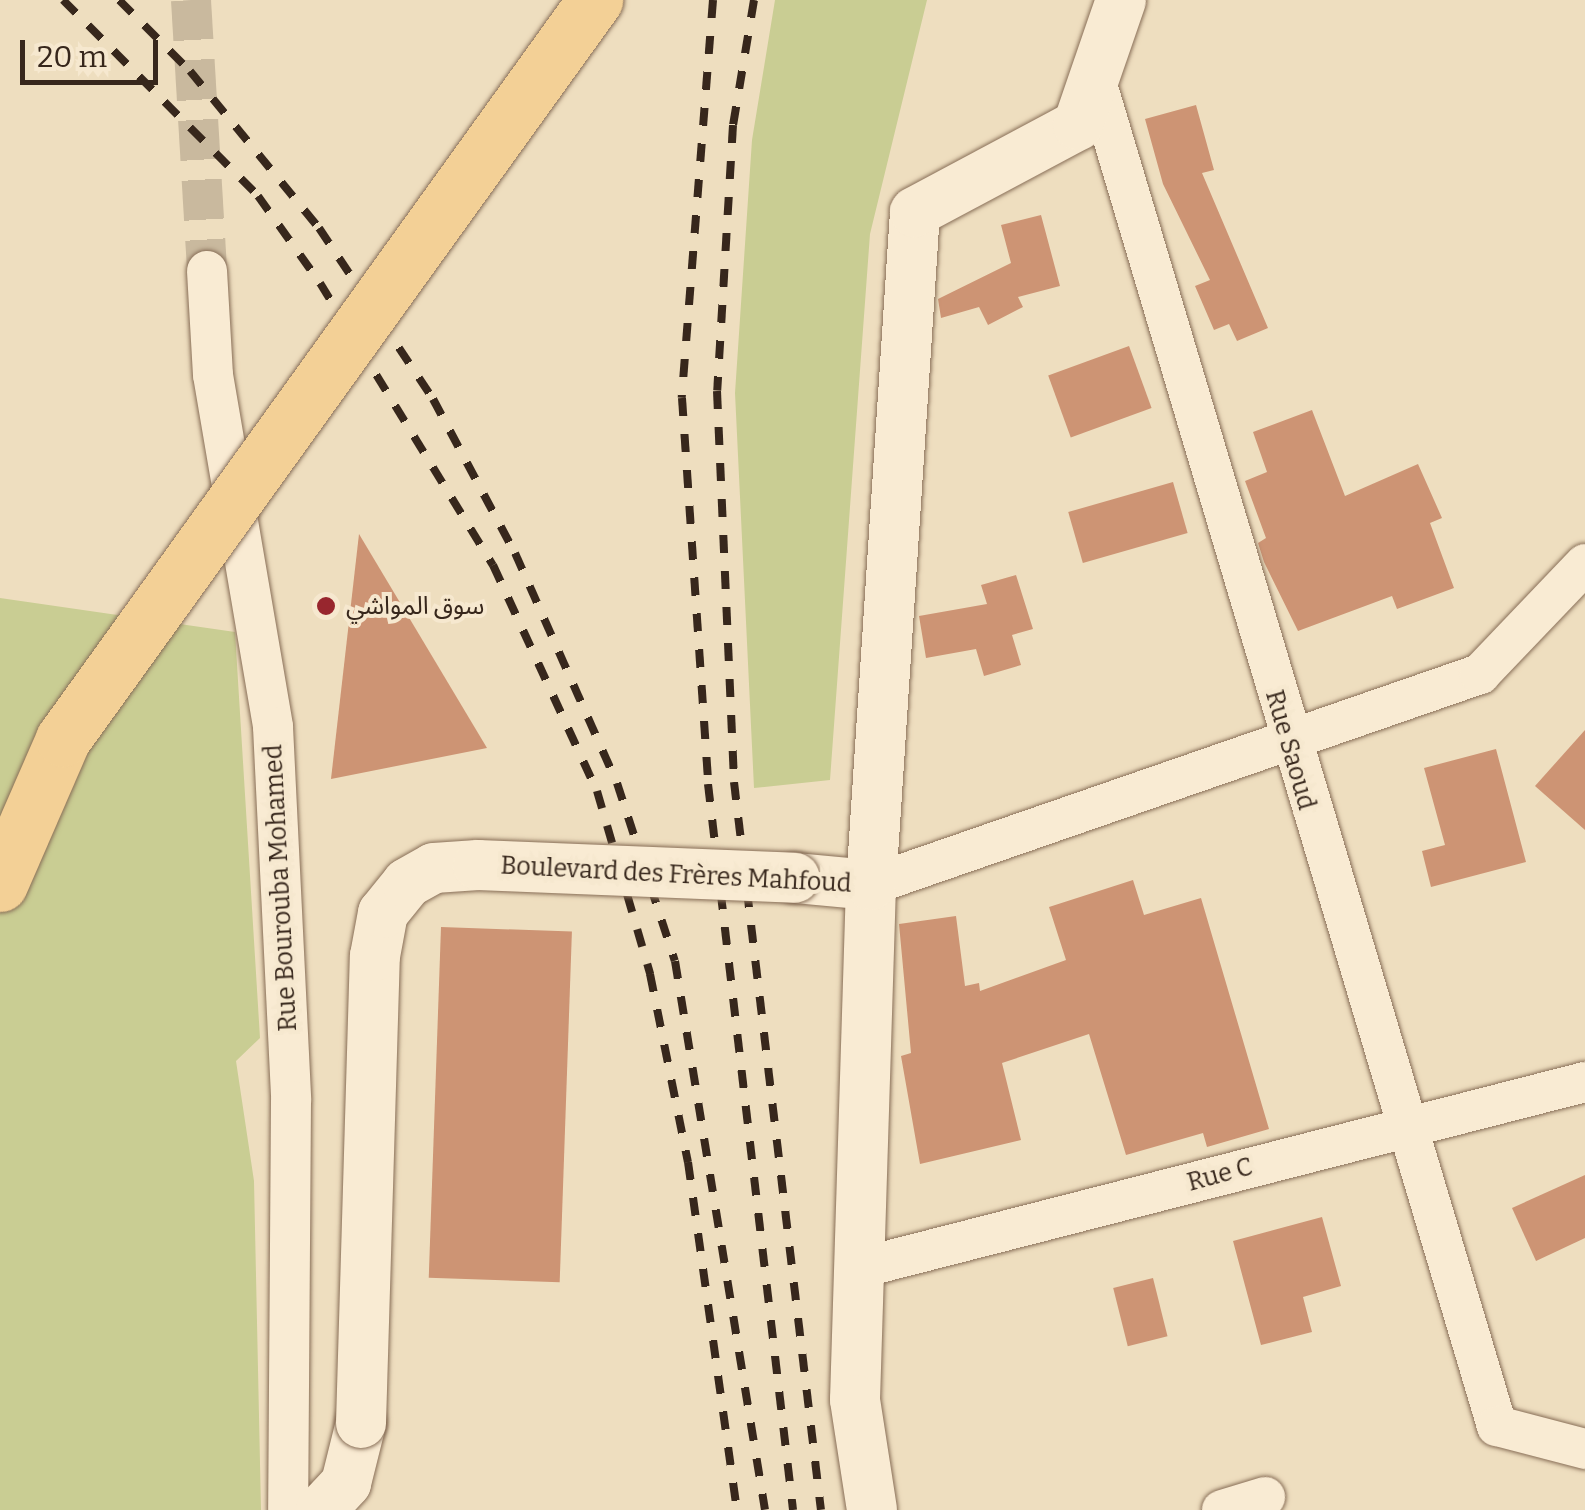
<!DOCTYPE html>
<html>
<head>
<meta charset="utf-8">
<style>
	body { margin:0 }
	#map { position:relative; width:1585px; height:1510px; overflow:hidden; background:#eedebf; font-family:Bitter,"Noto Sans Arabic",serif }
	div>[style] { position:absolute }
	.green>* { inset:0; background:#c9cd93 }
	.building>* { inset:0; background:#cd9474; transform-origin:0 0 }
	.minor-tunnel>* { height:40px; margin-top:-20px; transform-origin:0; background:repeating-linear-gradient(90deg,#c9b99e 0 40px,transparent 0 60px) }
	.roads { filter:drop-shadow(0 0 2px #886e57) drop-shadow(0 0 2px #886e57) }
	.minor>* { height:40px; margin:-20px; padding:0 20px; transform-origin:20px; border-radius:20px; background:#f9ebd3 }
	.tertiary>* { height:50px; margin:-25px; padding:0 25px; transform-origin:25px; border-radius:25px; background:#f9ebd3 }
	.rail>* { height:8px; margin-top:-4px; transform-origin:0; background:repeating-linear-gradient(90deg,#37271c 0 18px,transparent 0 36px) }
	.bridges { filter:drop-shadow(0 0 2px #886e57) drop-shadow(0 0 2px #886e57) }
	.tertiary-bridge>* { height:50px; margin:-25px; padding:0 25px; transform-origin:25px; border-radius:25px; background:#f9ebd3 }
	.primary-bridge>* { height:55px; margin:-27.5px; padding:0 27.5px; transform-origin:27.5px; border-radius:27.5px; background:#f3d096 }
	.dots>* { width:28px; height:28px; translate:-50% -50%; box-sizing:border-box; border:5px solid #f6e8cf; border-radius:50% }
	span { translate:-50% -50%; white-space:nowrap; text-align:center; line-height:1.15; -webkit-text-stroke:8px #f6e8cf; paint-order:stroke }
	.poi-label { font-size:25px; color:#37271c }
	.left { translate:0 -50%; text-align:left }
	.street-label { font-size:25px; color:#37271c }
	.scale { position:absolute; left:20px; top:40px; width:138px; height:45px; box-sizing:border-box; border:5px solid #37271c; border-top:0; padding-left:12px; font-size:30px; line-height:35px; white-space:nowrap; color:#37271c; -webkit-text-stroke:8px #f6e8cf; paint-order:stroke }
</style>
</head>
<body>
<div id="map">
	<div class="green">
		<div style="clip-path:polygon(775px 0,927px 0,870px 234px,830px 780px,754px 788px,735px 393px,752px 140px)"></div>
		<div style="clip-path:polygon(0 598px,235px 632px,260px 1038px,236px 1061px,254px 1181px,261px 1510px,0 1510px)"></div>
	</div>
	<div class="building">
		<div style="clip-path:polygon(1196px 105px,1214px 170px,1202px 173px,1268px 328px,1237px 341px,1229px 324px,1214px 330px,1195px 286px,1210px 280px,1163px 184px,1145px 119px)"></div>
		<div style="clip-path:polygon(1041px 215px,1060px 286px,1018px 297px,1023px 307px,988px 325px,979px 307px,941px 318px,938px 299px,1011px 263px,1001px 225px)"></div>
		<div style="left:1129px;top:346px;width:66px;height:86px;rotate:70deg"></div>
		<div style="clip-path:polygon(1312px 410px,1345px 496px,1418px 464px,1442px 518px,1430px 523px,1454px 588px,1397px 609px,1392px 596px,1298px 631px,1264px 562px,1258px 543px,1266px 538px,1245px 481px,1267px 472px,1253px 432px)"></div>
		<div style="left:1173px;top:482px;width:53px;height:109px;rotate:74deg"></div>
		<div style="clip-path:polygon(359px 534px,487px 748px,331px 779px)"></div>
		<div style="clip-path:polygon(1016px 575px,1033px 629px,1012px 635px,1021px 665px,984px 676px,976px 649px,926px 658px,919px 616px,987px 604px,981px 585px)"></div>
		<div style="clip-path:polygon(1585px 730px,1585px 830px,1535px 786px)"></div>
		<div style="clip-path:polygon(1496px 749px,1526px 862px,1431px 887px,1422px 851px,1445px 845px,1424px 768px)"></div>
		<div style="clip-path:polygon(1133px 880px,1144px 915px,1201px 898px,1269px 1129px,1207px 1147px,1203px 1133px,1126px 1155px,1089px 1034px,1002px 1063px,1021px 1140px,920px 1164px,901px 1056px,911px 1053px,899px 924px,956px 916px,965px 986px,979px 983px,980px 991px,1066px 960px,1049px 907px)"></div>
		<div style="left:441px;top:927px;width:131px;height:351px;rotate:2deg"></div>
		<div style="clip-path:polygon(1585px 1175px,1585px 1238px,1536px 1261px,1512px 1208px)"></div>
		<div style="clip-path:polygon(1322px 1217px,1341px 1286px,1303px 1297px,1312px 1332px,1261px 1345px,1233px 1241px)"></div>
		<div style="left:1153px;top:1278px;width:60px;height:41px;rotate:76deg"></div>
	</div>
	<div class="minor-tunnel">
		<div style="left:191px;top:0;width:271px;rotate:86.6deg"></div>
	</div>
	<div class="roads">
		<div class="minor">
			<div style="left:1093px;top:71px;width:1414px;rotate:73.4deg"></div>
			<div style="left:1497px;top:1426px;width:91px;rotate:14.6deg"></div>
			<div style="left:207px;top:271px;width:104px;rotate:86.7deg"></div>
			<div style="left:213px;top:375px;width:357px;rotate:80.3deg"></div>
			<div style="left:273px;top:727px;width:374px;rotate:87.2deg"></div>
			<div style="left:291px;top:1101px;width:409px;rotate:90.4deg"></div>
			<div style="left:871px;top:885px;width:645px;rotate:-19.11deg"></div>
			<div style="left:1480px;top:674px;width:152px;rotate:-46.3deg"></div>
			<div style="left:856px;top:1269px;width:753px;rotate:-14.39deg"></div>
			<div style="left:1222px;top:1510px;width:45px;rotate:-16.8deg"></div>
		</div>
		<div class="tertiary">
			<div style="left:795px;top:878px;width:76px;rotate:5.3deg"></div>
			<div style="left:871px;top:885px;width:515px;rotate:91.78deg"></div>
			<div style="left:855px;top:1400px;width:111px;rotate:81.2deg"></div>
			<div style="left:871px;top:885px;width:674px;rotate:-86.26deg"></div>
			<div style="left:915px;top:212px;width:185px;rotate:-28.1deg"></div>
			<div style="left:1078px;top:125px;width:132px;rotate:-71deg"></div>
			<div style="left:321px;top:1510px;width:37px;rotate:-47deg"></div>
			<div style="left:346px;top:1483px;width:62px;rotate:-76deg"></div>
		</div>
	</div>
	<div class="rail">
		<div style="left:63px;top:0;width:276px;rotate:45.1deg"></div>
		<div style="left:258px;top:196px;width:107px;rotate:54.5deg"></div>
		<div style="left:320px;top:283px;width:331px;rotate:58.5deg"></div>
		<div style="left:493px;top:565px;width:249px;rotate:65.3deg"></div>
		<div style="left:597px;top:791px;width:191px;rotate:73.8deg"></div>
		<div style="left:650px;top:974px;width:192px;rotate:78.6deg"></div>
		<div style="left:688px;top:1162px;width:351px;rotate:82deg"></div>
		<div style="left:119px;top:0;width:100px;rotate:45deg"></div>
		<div style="left:190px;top:71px;width:203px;rotate:50.6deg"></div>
		<div style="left:319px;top:228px;width:206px;rotate:56.3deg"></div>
		<div style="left:433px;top:399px;width:174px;rotate:62deg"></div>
		<div style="left:515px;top:553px;width:252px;rotate:66.1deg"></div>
		<div style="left:617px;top:783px;width:187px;rotate:72deg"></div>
		<div style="left:675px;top:961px;width:556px;rotate:80.69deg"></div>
		<div style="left:713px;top:0;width:399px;rotate:94.5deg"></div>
		<div style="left:682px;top:398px;width:387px;rotate:86.1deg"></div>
		<div style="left:708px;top:784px;width:731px;rotate:83.32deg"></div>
		<div style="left:754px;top:0;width:127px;rotate:99.5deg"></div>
		<div style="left:733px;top:125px;width:266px;rotate:93.4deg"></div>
		<div style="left:717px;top:391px;width:391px;rotate:87.5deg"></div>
		<div style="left:734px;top:782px;width:733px;rotate:83.19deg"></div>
	</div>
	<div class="bridges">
		<div class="tertiary-bridge">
			<div style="left:361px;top:1423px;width:467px;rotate:-88.3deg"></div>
			<div style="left:375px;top:956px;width:44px;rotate:-79.5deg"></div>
			<div style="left:383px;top:913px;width:38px;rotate:-51deg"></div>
			<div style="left:407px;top:883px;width:31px;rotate:-29deg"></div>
			<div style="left:434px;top:868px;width:44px;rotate:-3.9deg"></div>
			<div style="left:478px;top:865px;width:317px;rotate:2.3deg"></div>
		</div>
		<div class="primary-bridge">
			<div style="left:0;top:884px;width:158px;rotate:-66.5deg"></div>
			<div style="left:63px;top:739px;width:911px;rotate:-54.25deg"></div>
		</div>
	</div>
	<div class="dots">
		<div style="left:326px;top:606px;background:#98262e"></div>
	</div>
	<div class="poi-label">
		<span class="left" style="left:346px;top:606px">سوق المواشي</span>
	</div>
	<div class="street-label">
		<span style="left:1290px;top:750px;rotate:74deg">Rue Saoud</span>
		<span style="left:676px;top:875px;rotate:3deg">Boulevard des Frères Mahfoud</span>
		<span style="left:281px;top:888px;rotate:-93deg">Rue Bourouba Mohamed</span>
		<span style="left:1220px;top:1175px;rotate:-15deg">Rue C</span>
	</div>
	<div class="scale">20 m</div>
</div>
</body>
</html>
